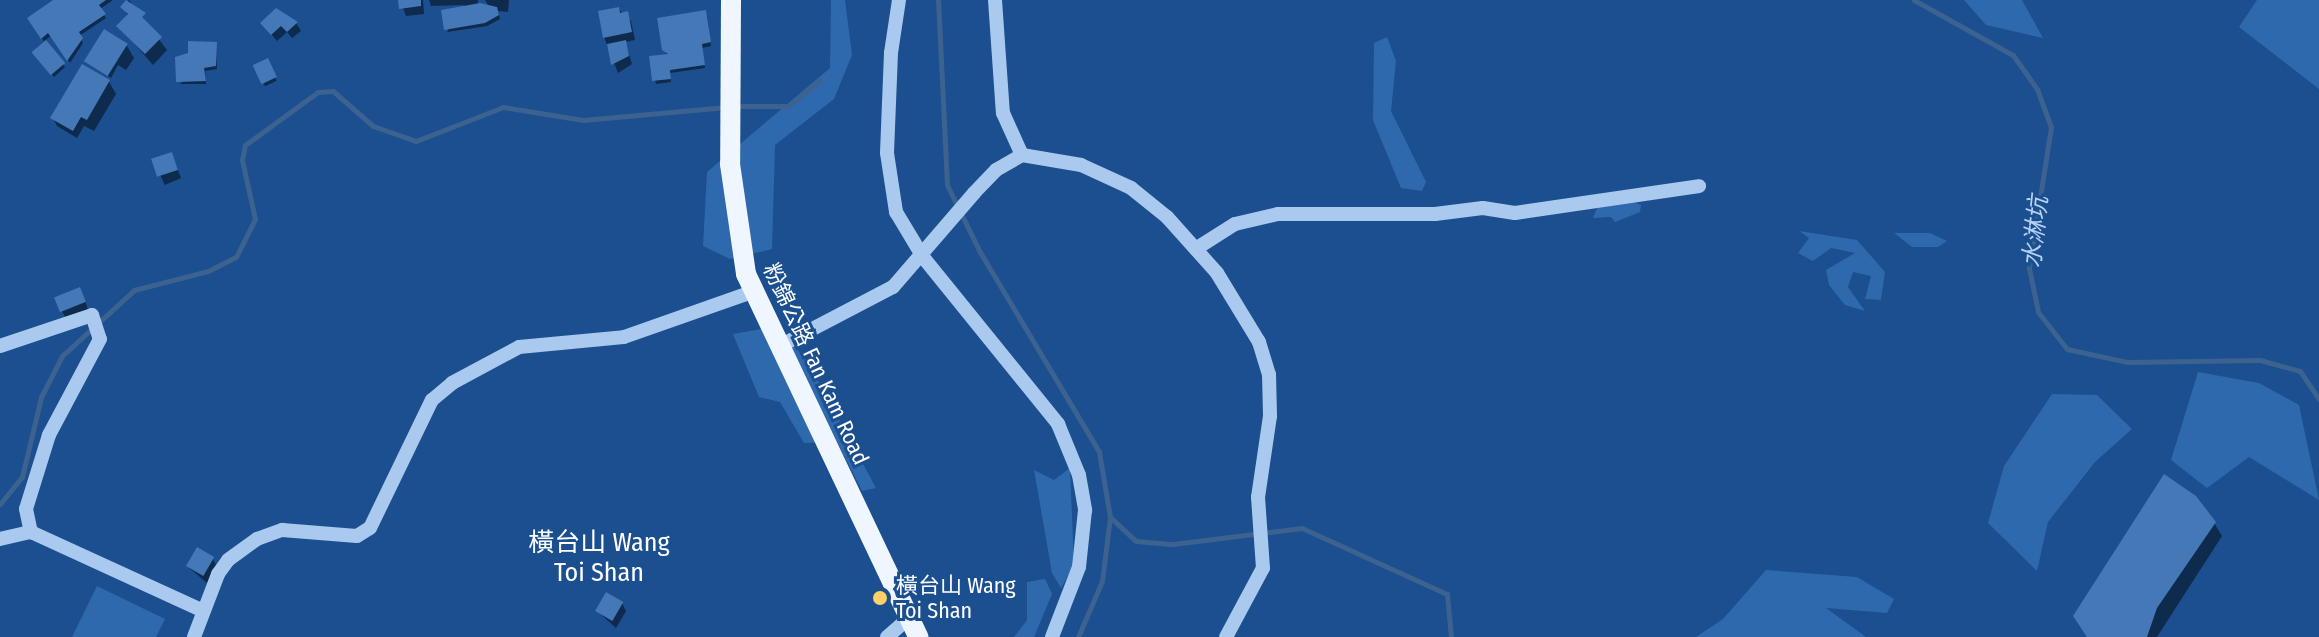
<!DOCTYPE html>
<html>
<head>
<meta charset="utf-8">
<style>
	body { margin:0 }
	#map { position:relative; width:2319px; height:637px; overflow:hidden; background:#1b4f8f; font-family:"Fira Sans Condensed","Noto Sans TC",sans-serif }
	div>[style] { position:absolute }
	.green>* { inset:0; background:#2e69ad }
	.shadow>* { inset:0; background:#0007; transform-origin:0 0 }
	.stream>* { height:5px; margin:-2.5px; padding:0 2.5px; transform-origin:2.5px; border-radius:2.5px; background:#3c6290 }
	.building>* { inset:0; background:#4478b7; transform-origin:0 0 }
	.minor>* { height:14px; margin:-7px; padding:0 7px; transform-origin:7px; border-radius:7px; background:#a9c9ee }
	.major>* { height:20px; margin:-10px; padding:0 10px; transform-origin:10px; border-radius:10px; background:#f0f6ff }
	.dots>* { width:22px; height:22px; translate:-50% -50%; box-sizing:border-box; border:4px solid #1b4f8f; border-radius:50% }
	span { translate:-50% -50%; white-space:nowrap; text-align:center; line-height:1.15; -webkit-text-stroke:6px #1b4f8f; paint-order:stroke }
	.street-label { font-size:22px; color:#fff }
	.poi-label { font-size:22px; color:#fff }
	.left { translate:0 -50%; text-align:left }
	.water-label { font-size:24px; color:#b5d3f5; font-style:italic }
	.quarter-label { font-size:26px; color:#fff }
</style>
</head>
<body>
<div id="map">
	<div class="green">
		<div style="clip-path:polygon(831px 0,845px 0,852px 55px,834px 99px,775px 145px,772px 249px,730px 259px,703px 246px,707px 172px,830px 68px)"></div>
		<div style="clip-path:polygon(1964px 0,2022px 0,2043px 38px,1986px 25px)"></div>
		<div style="clip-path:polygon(2257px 0,2319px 0,2319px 89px,2239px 27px)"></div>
		<div style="clip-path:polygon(1387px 37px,1396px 61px,1391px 111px,1426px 182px,1422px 191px,1401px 188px,1373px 120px,1374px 43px)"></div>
		<div style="clip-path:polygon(1624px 197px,1641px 205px,1640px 212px,1615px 222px,1611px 217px,1593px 218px,1597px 208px)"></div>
		<div style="clip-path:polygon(1799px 231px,1857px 240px,1885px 272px,1881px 300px,1865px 299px,1871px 276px,1853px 272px,1848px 287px,1865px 311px,1845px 305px,1829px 285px,1826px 270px,1855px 253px,1831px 248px,1813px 261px,1798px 253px,1809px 238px)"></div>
		<div style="clip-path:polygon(1894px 233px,1930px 233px,1947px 241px,1938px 247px,1912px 247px)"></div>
		<div style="clip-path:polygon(779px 326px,811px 367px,876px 488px,862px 491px,837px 442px,804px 443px,780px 402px,759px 397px,733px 334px)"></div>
		<div style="clip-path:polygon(2198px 372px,2259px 383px,2299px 405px,2319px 500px,2249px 457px,2207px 488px,2171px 460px)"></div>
		<div style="clip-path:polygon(2052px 394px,2097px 395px,2132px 429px,2095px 462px,2048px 522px,2037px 571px,1988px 523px,2004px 466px)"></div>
		<div style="clip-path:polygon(1070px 468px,1074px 565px,1061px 588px,1052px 573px,1034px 470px,1054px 480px)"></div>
		<div style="clip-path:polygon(1766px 570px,1857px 577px,1894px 599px,1887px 613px,1826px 608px,1866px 637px,1696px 637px,1723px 619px)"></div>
		<div style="clip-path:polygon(1045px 579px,1052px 594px,1034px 637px,1014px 637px,1027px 620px,1027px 582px)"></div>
		<div style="clip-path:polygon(97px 586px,165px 619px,156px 637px,72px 637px)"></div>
	</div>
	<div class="shadow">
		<div style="clip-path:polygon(57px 0,113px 0,100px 9px,106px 18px,79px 36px,83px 43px,70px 63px,52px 35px,44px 41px,65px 67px,54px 77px,36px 55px,45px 43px,29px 19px)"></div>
		<div style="clip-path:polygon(129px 0,167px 50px,153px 65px,119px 26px,128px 16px,123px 7px)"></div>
		<div style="clip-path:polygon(400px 0,423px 0,424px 14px,406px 16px)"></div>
		<div style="clip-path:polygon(429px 0,478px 0,478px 6px,490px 8px,485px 0,509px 0,508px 12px,498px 11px,500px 19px,487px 26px,447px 32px,464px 5px,431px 6px)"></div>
		<div style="clip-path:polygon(618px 9px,631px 21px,635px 40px,625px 42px,632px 64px,618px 73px,604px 37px)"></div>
		<div style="clip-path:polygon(707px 15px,711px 46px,702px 48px,705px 68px,670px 73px,671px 82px,656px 84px,651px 58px,668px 56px,664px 50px)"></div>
		<div style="clip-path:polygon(262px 23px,296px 23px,301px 31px,292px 38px,287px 32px,277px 41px)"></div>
		<div style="clip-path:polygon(216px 44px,217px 69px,205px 71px,206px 84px,180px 84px)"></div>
		<div style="clip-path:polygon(127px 46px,134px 58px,126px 70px,118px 65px,111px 78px,86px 61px)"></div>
		<div style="left:267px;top:60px;width:23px;height:13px;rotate:65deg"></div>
		<div style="clip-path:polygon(108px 80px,116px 94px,94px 131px,84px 126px,77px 138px,57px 126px,53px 118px)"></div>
		<div style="left:171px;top:154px;width:26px;height:18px;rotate:67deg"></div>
		<div style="clip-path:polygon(84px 297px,88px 310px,66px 318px,61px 310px)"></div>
		<div style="clip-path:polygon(2214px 523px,2222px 536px,2157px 637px,2088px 637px)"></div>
		<div style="clip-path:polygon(213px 559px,217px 567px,207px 583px,187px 566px)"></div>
		<div style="clip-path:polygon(622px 603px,626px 611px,616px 628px,597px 611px)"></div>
	</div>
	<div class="stream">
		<div style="left:938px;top:0;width:185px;rotate:87.2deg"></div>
		<div style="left:947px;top:185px;width:75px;rotate:63.8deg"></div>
		<div style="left:980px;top:252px;width:233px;rotate:59.2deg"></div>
		<div style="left:1099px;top:452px;width:66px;rotate:80.4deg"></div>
		<div style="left:1110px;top:517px;width:64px;rotate:97.1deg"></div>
		<div style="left:1102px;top:581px;width:61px;rotate:113.2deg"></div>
		<div style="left:1914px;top:0;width:113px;rotate:29.1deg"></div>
		<div style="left:2013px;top:55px;width:42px;rotate:54.8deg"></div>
		<div style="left:2037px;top:89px;width:40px;rotate:69.8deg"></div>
		<div style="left:2051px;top:127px;width:143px;rotate:98.9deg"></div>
		<div style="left:2029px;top:268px;width:45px;rotate:78.4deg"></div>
		<div style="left:2038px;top:312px;width:47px;rotate:51.9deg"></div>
		<div style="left:2067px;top:349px;width:61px;rotate:12.2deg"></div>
		<div style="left:2127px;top:362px;width:133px;rotate:-0.9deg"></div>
		<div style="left:2260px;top:360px;width:41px;rotate:15.4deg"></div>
		<div style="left:2300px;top:371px;width:34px;rotate:56deg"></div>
		<div style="left:736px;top:106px;width:52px"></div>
		<div style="left:788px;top:106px;width:41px;rotate:-39.1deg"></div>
		<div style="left:0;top:504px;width:35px;rotate:-51deg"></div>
		<div style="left:22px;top:477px;width:82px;rotate:-76.6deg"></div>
		<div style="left:41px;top:397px;width:46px;rotate:-62.9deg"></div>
		<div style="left:62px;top:356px;width:98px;rotate:-42.5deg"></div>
		<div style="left:134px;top:290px;width:76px;rotate:-14.4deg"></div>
		<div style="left:208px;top:271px;width:31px;rotate:-27deg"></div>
		<div style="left:236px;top:257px;width:42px;rotate:-63.4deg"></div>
		<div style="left:255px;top:219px;width:60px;rotate:-102.4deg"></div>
		<div style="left:242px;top:160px;width:15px;rotate:-79deg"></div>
		<div style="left:245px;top:145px;width:90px;rotate:-36deg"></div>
		<div style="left:318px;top:92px;width:15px;rotate:-4deg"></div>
		<div style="left:333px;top:91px;width:53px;rotate:41.2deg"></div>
		<div style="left:373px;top:126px;width:46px;rotate:19.2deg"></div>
		<div style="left:416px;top:141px;width:93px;rotate:-21.3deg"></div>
		<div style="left:503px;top:107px;width:81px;rotate:9.2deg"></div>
		<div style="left:583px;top:120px;width:144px;rotate:-5.2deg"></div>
		<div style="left:1110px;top:517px;width:35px;rotate:43deg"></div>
		<div style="left:1136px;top:541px;width:37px;rotate:5deg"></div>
		<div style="left:1173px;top:544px;width:130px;rotate:-7.1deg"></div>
		<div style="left:1302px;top:528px;width:159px;rotate:24.5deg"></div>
		<div style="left:1447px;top:594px;width:43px;rotate:84.7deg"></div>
	</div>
	<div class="building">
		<div style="clip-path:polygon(53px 0,106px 0,99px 5px,106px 14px,79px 32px,83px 38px,67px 61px,48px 33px,41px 39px,27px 18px)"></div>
		<div style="clip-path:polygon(126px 0,146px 13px,142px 17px,162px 37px,145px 54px,116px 26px,128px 14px,120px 7px)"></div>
		<div style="clip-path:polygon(398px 0,421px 0,421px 6px,399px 9px)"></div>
		<div style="clip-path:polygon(480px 3px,497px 7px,499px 15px,485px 23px,444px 30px,441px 10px)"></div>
		<div style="clip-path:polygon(619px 7px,620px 13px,628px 11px,632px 32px,603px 38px,598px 11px)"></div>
		<div style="clip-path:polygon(276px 8px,298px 22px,287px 32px,281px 26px,271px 35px,260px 23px)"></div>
		<div style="clip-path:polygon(706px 10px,711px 42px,702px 44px,705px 65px,670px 70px,671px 79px,652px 81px,649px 56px,668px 54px,662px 50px,657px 18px)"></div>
		<div style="left:104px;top:29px;width:28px;height:38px;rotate:32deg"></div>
		<div style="left:46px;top:40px;width:30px;height:19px;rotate:50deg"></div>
		<div style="clip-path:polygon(626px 40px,629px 56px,611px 65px,607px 44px)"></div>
		<div style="clip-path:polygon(188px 41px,217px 42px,216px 66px,204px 68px,206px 81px,176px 82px,175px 57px,188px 53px)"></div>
		<div style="left:268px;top:58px;width:21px;height:17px;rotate:65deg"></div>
		<div style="clip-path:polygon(82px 64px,110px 80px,87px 120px,81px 117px,73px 131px,50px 118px)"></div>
		<div style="left:172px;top:152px;width:19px;height:22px;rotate:72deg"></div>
		<div style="left:80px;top:287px;width:16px;height:28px;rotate:68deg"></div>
		<div style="clip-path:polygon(2164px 474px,2196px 496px,2216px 522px,2157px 608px,2147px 637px,2087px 637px,2073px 616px)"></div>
		<div style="left:197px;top:547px;width:20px;height:22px;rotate:30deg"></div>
		<div style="left:606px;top:592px;width:20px;height:22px;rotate:30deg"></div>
	</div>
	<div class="minor">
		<div style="left:899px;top:0;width:54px;rotate:98.6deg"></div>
		<div style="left:891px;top:53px;width:100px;rotate:92.3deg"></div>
		<div style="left:887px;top:153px;width:60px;rotate:81.3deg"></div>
		<div style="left:896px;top:212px;width:52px;rotate:59deg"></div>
		<div style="left:923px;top:257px;width:215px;rotate:51deg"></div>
		<div style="left:1058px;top:424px;width:55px;rotate:67.6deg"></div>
		<div style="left:1079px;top:475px;width:36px;rotate:80deg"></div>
		<div style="left:1085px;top:510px;width:57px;rotate:96deg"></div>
		<div style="left:1079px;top:567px;width:75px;rotate:111.1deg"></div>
		<div style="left:995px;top:0;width:113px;rotate:86deg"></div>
		<div style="left:1003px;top:113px;width:46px;rotate:65.7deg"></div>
		<div style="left:1197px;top:248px;width:45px;rotate:-32.3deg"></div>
		<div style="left:1235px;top:224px;width:44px;rotate:-13.1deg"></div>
		<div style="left:1278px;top:214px;width:157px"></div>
		<div style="left:1435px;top:214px;width:48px;rotate:-7.1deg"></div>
		<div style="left:1483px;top:208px;width:32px;rotate:9deg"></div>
		<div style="left:1515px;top:213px;width:186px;rotate:-8.3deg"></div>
		<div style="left:0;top:346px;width:97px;rotate:-18.6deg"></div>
		<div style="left:92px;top:315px;width:25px;rotate:72deg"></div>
		<div style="left:100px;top:339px;width:109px;rotate:118deg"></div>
		<div style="left:49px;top:435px;width:77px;rotate:107.3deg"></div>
		<div style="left:26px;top:509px;width:24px;rotate:78deg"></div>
		<div style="left:778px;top:347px;width:130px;rotate:-27.6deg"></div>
		<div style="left:893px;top:287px;width:124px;rotate:-49.2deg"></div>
		<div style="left:974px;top:193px;width:32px;rotate:-46deg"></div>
		<div style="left:996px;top:170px;width:30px;rotate:-30deg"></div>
		<div style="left:1022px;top:155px;width:60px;rotate:9.6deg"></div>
		<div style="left:1081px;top:165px;width:55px;rotate:24.7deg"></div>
		<div style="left:1131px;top:188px;width:46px;rotate:38.9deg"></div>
		<div style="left:1167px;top:217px;width:75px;rotate:48.2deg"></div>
		<div style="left:1217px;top:273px;width:81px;rotate:58.7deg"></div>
		<div style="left:1259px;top:342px;width:34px;rotate:73deg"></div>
		<div style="left:1269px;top:374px;width:42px;rotate:88.6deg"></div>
		<div style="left:1270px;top:416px;width:82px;rotate:98.4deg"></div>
		<div style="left:1258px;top:497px;width:71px;rotate:86deg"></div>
		<div style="left:1263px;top:568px;width:78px;rotate:118.2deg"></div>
		<div style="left:0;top:539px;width:32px;rotate:-13deg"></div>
		<div style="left:31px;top:532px;width:187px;rotate:24.6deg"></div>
		<div style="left:194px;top:637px;width:67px;rotate:-69.1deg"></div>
		<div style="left:218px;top:574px;width:17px;rotate:-54deg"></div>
		<div style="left:228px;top:560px;width:36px;rotate:-36deg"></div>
		<div style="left:257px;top:539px;width:27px;rotate:-20deg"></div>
		<div style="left:282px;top:530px;width:75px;rotate:4.6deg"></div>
		<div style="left:357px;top:536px;width:15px;rotate:-32deg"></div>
		<div style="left:370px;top:528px;width:142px;rotate:-64.2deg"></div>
		<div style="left:432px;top:400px;width:26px;rotate:-40deg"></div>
		<div style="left:452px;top:383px;width:76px;rotate:-28.2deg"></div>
		<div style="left:519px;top:347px;width:105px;rotate:-5.4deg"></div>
		<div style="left:624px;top:337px;width:136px;rotate:-19.4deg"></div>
		<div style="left:887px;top:637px;width:29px;rotate:-41deg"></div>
	</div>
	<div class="major">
		<div style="left:731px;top:0;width:164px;rotate:90.3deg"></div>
		<div style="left:730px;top:164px;width:111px;rotate:81.7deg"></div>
		<div style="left:746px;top:274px;width:402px;rotate:64.6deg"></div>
	</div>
	<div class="dots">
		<div style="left:880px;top:598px;background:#ffd166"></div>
	</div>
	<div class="street-label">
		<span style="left:816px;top:364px;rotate:65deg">粉錦公路 Fan Kam Road</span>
	</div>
	<div class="poi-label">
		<span class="left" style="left:896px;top:598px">橫台山 Wang<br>Toi Shan</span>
	</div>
	<div class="water-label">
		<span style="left:2036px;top:232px;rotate:-84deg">水淋坑</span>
	</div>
	<div class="quarter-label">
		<span style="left:599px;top:558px">橫台山 Wang<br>Toi Shan</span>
	</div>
</div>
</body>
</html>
